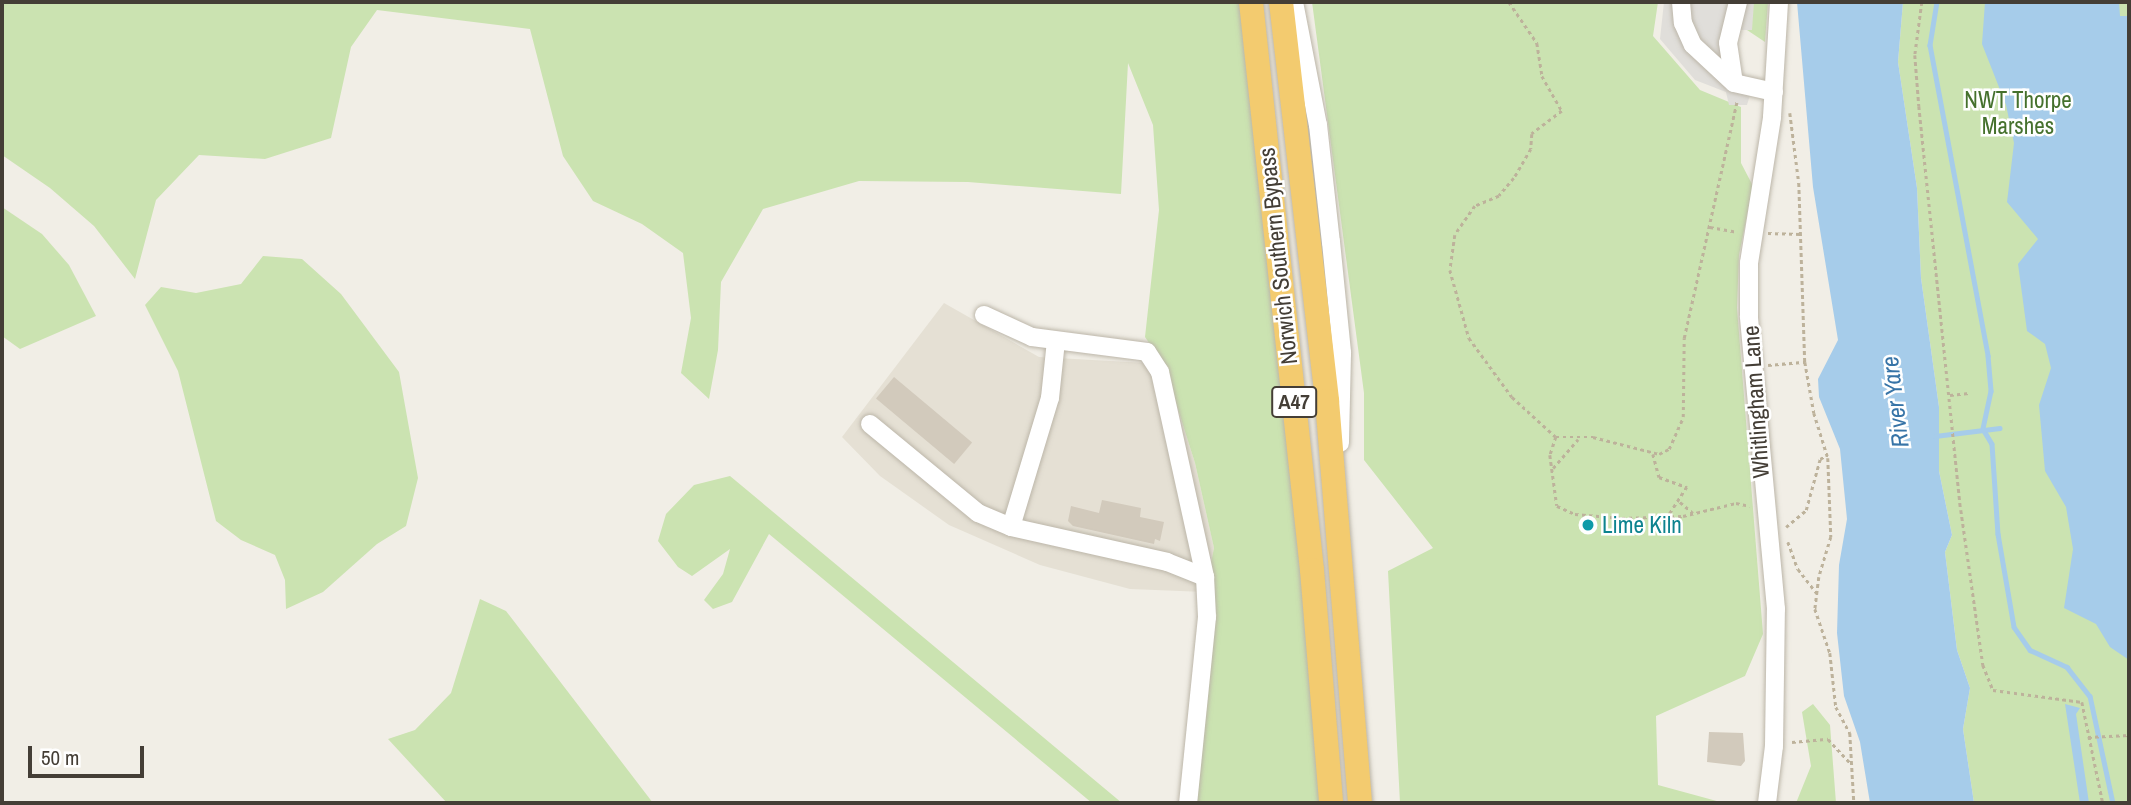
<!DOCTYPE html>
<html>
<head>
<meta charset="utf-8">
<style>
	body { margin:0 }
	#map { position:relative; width:2131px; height:805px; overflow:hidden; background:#f1eee6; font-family:"Archivo Narrow",sans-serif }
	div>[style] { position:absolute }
	.residential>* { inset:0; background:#e5e0d4 }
	.green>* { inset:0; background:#cbe3b1 }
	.parking>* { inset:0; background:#e0deda }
	.water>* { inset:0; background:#a6ccea }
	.stream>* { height:4.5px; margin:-2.25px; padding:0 2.25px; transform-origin:2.25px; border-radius:2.25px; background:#a6ccea }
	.building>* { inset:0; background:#d2cabc; transform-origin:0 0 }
	.path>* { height:2.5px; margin-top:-1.25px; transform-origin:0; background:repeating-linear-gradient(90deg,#bdb29b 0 3.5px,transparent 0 7px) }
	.roads { filter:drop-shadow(0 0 2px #bcb6a9) drop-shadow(0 0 2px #bcb6a9) }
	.minor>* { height:18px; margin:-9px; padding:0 9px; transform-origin:9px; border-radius:9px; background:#fff }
	.highway>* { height:24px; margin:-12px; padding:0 12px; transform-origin:12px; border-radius:12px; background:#f3cb6f }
	.dots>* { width:19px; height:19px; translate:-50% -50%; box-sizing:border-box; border:4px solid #fff; border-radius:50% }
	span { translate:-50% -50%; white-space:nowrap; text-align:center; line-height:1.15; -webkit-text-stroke:5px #fff; paint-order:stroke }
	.shield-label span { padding:2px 5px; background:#fff; border:2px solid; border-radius:5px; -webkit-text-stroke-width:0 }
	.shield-label { font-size:21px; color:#443e36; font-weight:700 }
	.park-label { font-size:23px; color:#45712d }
	.street-label { font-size:23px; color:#443e36 }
	.culture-label { font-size:23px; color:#0d838f }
	.left { translate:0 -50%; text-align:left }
	.water-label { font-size:24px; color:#3774a7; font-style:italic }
	.frame { position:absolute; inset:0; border:4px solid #443e36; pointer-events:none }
	.scale { position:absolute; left:28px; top:746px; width:116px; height:32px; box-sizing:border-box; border:4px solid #443e36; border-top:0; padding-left:9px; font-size:21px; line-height:24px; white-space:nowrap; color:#443e36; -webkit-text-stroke:5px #fff; paint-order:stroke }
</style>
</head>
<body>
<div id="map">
	<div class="residential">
		<div style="clip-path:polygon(944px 303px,1039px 357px,1164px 364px,1195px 463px,1214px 548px,1205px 592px,1130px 589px,1040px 565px,949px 525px,880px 476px,842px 437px)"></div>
	</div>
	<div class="green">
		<div style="clip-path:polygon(2px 2px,1245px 2px,1323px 803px,1188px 803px,1205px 592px,1214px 548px,1195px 463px,1164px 365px,1145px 337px,1159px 210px,1153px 125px,1128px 63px,1121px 194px,968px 182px,859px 181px,763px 209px,721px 282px,718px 350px,709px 399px,681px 373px,691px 318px,683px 253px,642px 224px,593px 201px,563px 156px,530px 29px,377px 10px,351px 47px,331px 138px,265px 159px,199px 155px,156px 200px,135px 279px,94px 226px,50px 188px,2px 155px)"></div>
		<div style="clip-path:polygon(1312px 2px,1658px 2px,1653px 36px,1700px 90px,1741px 107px,1741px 163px,1753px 186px,1739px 255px,1737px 308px,1763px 634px,1745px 676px,1656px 716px,1658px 785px,1724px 803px,1400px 803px,1388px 571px,1433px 548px,1364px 460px,1364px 393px)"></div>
		<div style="clip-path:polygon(1752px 2px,1768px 2px,1765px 42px,1747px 30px)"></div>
		<div style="clip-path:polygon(1903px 2px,2129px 2px,2129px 803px,1974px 803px,1963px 729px,1970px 688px,1957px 650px,1945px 552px,1952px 535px,1939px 471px,1939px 407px,1921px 278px,1917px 188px,1898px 62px)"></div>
		<div style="clip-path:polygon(2px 207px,42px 234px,69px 265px,96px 316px,20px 349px,2px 336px)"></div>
		<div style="clip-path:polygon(263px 256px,302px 259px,341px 294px,399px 372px,418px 478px,406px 526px,377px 544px,323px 592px,286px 609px,285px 580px,275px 555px,241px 540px,216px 521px,178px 371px,145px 305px,161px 287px,196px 293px,241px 284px)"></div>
		<div style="clip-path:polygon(730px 476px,1122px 803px,1092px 803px,769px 534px,732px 602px,713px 609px,704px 600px,723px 574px,730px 549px,692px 576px,678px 567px,658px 541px,666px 514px,694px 485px)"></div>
		<div style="clip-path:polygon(480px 599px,506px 611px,653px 803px,447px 803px,388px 739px,415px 730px,451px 693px)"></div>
		<div style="clip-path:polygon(1813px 704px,1830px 725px,1836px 803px,1796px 803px,1811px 766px,1802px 712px)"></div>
	</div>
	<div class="parking">
		<div style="clip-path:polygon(1664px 2px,1754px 2px,1752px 30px,1738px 30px,1735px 51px,1741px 78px,1752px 88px,1747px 105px,1729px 105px,1726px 92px,1695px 80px,1660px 39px)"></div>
	</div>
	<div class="water">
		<div style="clip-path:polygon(1797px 2px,1903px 2px,1898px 62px,1917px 188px,1921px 278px,1939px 407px,1939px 471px,1952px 535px,1945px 552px,1957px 650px,1970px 688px,1963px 729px,1974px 803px,1870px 803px,1860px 742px,1844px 696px,1837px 633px,1839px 565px,1847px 519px,1840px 449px,1819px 397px,1818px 379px,1838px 340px,1813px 187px)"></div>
		<div style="clip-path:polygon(1985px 2px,2119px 2px,2120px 16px,2129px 16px,2129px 660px,2110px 647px,2096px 624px,2064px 608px,2073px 549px,2066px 507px,2045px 471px,2039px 405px,2051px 368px,2045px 344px,2027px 331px,2018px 264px,2038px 239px,2007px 202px,2014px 143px,2006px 105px,1982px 44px)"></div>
		<div style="clip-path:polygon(2065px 704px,2080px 708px,2076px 714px,2089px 803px,2080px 803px)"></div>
	</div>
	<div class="stream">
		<div style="left:1937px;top:2px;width:44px;rotate:99.2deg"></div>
		<div style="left:1930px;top:45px;width:316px;rotate:79.4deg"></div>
		<div style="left:1988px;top:356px;width:35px;rotate:85deg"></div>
		<div style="left:1991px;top:391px;width:39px;rotate:102deg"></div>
		<div style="left:1983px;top:429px;width:17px;rotate:59deg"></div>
		<div style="left:1992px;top:444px;width:90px;rotate:86.2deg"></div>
		<div style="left:1998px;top:534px;width:94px;rotate:80.2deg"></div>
		<div style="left:2014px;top:627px;width:28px;rotate:55deg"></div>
		<div style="left:2030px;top:650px;width:41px;rotate:24.7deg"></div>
		<div style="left:2067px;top:667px;width:37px;rotate:52deg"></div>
		<div style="left:2090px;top:696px;width:109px;rotate:77.9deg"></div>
		<div style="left:1935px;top:436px;width:65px;rotate:-7deg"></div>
	</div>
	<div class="building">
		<div style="left:894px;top:377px;width:102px;height:28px;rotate:40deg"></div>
		<div style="clip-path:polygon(1102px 500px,1141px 508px,1140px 517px,1164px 522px,1160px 541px,1155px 539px,1154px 544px,1073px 526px,1068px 521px,1071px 506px,1099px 513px)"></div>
		<div style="clip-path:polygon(1709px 732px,1743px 733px,1745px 761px,1741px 766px,1707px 762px)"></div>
	</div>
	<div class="path">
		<div style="left:1509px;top:2px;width:50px;rotate:55.7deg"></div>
		<div style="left:1537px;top:43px;width:33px;rotate:81deg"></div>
		<div style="left:1542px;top:76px;width:40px;rotate:60.3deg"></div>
		<div style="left:1562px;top:111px;width:38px;rotate:143deg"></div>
		<div style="left:1532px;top:134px;width:15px;rotate:94deg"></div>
		<div style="left:1531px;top:149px;width:34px;rotate:120deg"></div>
		<div style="left:1514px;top:178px;width:23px;rotate:130deg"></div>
		<div style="left:1499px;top:196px;width:26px;rotate:157deg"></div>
		<div style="left:1475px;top:206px;width:35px;rotate:125deg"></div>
		<div style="left:1455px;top:235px;width:35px;rotate:98deg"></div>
		<div style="left:1450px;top:270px;width:71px;rotate:74.4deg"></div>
		<div style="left:1469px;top:338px;width:73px;rotate:53.9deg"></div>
		<div style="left:1512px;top:397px;width:59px;rotate:42.3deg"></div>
		<div style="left:1556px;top:437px;width:19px;rotate:108deg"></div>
		<div style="left:1550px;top:455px;width:51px;rotate:82.2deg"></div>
		<div style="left:1557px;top:506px;width:20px;rotate:24deg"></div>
		<div style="left:1575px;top:514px;width:47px;rotate:4.9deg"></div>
		<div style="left:1622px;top:518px;width:61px;rotate:-1.9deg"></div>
		<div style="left:1683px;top:516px;width:55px;rotate:-13.8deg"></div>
		<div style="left:1736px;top:503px;width:14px;rotate:12deg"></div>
		<div style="left:1922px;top:2px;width:53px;rotate:97.5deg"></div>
		<div style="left:1915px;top:55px;width:51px;rotate:85.5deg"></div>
		<div style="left:1919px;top:106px;width:406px;rotate:84.1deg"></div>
		<div style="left:1961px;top:510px;width:157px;rotate:81.9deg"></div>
		<div style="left:1983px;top:665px;width:27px;rotate:68deg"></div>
		<div style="left:1993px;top:690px;width:90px;rotate:7.7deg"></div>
		<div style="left:2082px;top:702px;width:103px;rotate:78.3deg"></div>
		<div style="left:1790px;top:113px;width:71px;rotate:82.7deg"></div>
		<div style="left:1799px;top:183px;width:179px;rotate:88.1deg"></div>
		<div style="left:1805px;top:362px;width:52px;rotate:80deg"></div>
		<div style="left:1814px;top:413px;width:47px;rotate:72.7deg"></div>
		<div style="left:1828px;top:458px;width:79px;rotate:87.8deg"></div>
		<div style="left:1831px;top:537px;width:42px;rotate:106.7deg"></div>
		<div style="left:1819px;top:577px;width:32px;rotate:97deg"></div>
		<div style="left:1815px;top:609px;width:46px;rotate:71.2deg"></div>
		<div style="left:1830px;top:653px;width:54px;rotate:83.7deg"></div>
		<div style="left:1836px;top:707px;width:30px;rotate:62deg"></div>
		<div style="left:1850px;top:733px;width:70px;rotate:86.7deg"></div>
		<div style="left:1710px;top:227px;width:27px;rotate:10deg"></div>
		<div style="left:1768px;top:233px;width:32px;rotate:2deg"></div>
		<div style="left:1768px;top:365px;width:37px;rotate:-5deg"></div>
		<div style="left:1950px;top:395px;width:19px;rotate:-6deg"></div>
		<div style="left:1556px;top:437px;width:37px"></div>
		<div style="left:1593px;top:437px;width:68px;rotate:14.4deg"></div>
		<div style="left:1659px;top:454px;width:11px;rotate:-27deg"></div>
		<div style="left:1669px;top:449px;width:35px;rotate:-66deg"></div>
		<div style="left:1683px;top:417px;width:79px;rotate:-89.3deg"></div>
		<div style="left:1684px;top:338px;width:244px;rotate:-77.4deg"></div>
		<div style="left:1653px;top:454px;width:24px;rotate:75deg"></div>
		<div style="left:1659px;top:477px;width:30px;rotate:20deg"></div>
		<div style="left:1687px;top:487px;width:35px;rotate:123deg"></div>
		<div style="left:1553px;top:468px;width:38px;rotate:-49deg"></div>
		<div style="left:1680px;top:502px;width:17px;rotate:40deg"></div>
		<div style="left:1786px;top:527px;width:26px;rotate:-40deg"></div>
		<div style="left:1806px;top:510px;width:53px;rotate:-74.6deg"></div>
		<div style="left:1820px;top:459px;width:8px;rotate:-30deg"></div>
		<div style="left:1788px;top:542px;width:29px;rotate:70deg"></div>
		<div style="left:1798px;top:569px;width:31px;rotate:52deg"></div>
		<div style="left:2088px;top:737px;width:41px;rotate:-2.8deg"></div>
		<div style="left:1792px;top:742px;width:36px;rotate:-5deg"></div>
		<div style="left:1828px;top:739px;width:34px;rotate:47deg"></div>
	</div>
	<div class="roads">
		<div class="minor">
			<div style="left:1294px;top:2px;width:125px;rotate:79deg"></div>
			<div style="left:1318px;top:125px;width:118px;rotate:83.7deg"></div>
			<div style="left:1331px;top:242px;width:112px;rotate:84.3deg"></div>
			<div style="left:1342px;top:353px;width:90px;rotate:91.3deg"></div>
			<div style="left:1681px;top:2px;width:21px;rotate:85deg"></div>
			<div style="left:1683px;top:23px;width:24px;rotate:66deg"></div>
			<div style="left:1693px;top:45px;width:56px;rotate:42.8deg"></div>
			<div style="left:1738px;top:2px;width:42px;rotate:103.7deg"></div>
			<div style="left:1728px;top:43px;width:40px;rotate:81.5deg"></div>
			<div style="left:1734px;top:83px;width:41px;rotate:12.7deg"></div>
			<div style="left:984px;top:315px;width:53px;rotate:24.6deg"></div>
			<div style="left:1032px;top:337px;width:116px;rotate:7.4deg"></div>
			<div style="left:1147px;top:352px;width:24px;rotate:57deg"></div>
			<div style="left:1160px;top:372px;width:210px;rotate:77.6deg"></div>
			<div style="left:870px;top:424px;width:140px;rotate:39.5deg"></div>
			<div style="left:978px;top:513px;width:36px;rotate:23deg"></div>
			<div style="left:1011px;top:527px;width:160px;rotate:12.6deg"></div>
			<div style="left:1167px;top:562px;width:41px;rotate:21.5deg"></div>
			<div style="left:1205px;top:577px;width:40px;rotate:87.1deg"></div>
			<div style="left:1207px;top:617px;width:187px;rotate:95.8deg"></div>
			<div style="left:1011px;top:527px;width:135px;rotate:-73.2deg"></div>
			<div style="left:1050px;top:398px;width:57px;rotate:-84deg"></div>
			<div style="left:1767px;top:803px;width:57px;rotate:-83deg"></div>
			<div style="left:1774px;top:746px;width:137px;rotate:-89.2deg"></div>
			<div style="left:1776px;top:609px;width:294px;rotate:-95.3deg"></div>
			<div style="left:1749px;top:316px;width:53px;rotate:-90deg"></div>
			<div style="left:1749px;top:263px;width:148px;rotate:-81deg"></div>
			<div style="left:1772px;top:117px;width:115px;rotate:-86.5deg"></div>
		</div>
		<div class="highway">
			<div style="left:1251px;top:2px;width:571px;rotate:83.87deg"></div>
			<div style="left:1312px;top:570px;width:234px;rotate:85.3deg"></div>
			<div style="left:1281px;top:2px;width:402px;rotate:83.4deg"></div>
			<div style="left:1327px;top:401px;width:403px;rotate:85.3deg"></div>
		</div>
	</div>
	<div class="dots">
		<div style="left:1588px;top:525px;background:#0f9aa8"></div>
	</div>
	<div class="shield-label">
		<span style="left:1294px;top:402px">A47</span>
	</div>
	<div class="park-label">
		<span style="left:2018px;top:113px">NWT Thorpe<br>Marshes</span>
	</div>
	<div class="street-label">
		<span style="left:1278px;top:256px;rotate:-96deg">Norwich Southern Bypass</span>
		<span style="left:1756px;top:402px;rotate:-94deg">Whitlingham Lane</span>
	</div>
	<div class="culture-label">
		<span class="left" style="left:1602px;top:525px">Lime Kiln</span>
	</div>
	<div class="water-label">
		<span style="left:1895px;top:402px;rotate:-97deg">River Yare</span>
	</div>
	<div class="frame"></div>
	<div class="scale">50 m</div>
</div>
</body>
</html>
